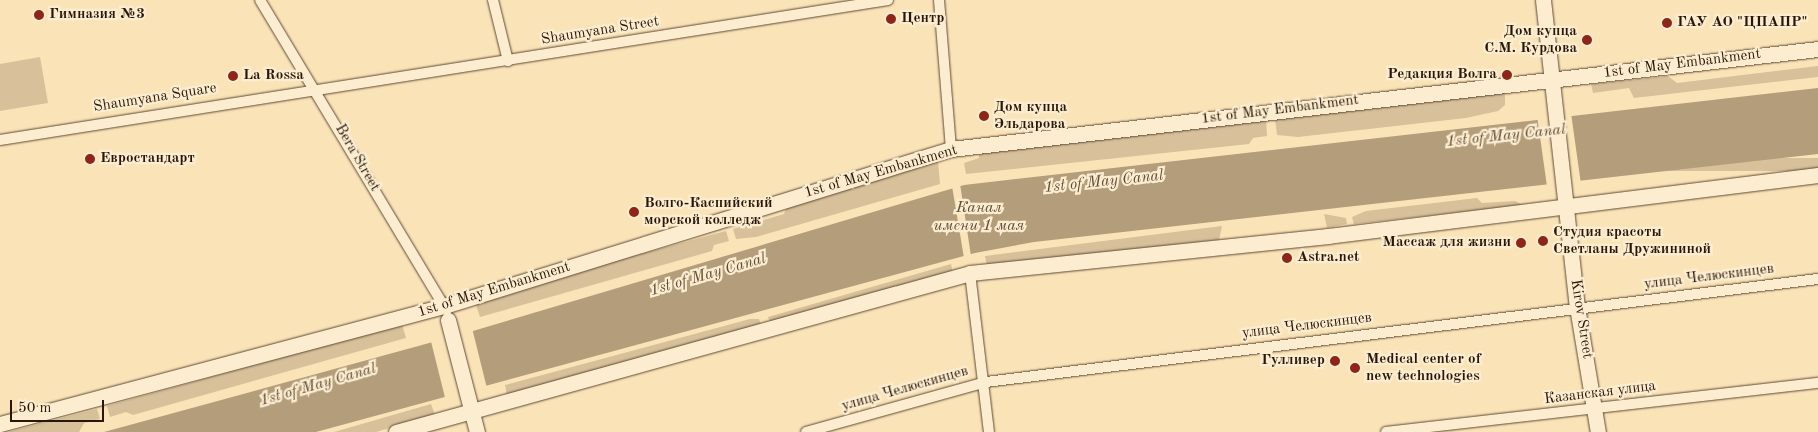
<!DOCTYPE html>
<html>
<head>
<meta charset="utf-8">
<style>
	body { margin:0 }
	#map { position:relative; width:1818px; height:432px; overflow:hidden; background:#fbe3b8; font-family:"Old Standard TT",serif }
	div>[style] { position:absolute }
	.green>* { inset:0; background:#d7c09a; transform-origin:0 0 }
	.water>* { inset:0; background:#b39d7b }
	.pier>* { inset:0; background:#fbe3b8; transform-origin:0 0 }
	.roads { filter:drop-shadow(0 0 1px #5d4932) drop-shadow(0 0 1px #5d4932) }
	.street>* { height:10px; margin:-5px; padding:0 5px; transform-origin:5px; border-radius:5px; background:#fcedd1 }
	.secondary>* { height:15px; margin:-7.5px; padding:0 7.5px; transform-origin:7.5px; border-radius:7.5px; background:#fcedd1 }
	.dots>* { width:14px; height:14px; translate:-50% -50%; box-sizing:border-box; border:2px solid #fcedd1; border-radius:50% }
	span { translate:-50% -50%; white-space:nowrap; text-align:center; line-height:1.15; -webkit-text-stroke:4.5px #fcedd1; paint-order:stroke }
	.poi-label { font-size:15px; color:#281606; font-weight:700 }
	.left { translate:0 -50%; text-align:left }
	.right { translate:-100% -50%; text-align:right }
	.street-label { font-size:15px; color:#281606 }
	.water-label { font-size:16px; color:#604c35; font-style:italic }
	.scale { position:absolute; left:10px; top:400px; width:94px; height:22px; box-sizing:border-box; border:2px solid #281606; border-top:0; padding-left:6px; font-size:15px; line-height:18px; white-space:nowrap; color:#281606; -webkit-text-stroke:4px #fcedd1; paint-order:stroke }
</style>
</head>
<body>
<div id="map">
	<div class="green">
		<div style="clip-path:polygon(40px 57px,48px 103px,0 111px,0 64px)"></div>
		<div style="clip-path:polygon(1818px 66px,1818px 77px,1634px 98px,1629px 88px,1593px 93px,1591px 84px,1668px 76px,1677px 83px)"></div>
		<div style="clip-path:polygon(1505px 92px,1505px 105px,1498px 111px,1466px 118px,1298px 137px,1277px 135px,1275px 118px)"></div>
		<div style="clip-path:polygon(1266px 119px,1267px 136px,1253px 138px,1249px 144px,966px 174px,964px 163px,979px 158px,979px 152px)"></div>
		<div style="left:1818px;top:158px;width:13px;height:174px;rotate:90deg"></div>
		<div style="clip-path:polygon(938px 161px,940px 184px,756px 237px,736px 239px,733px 229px,784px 214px,788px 204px)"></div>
		<div style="clip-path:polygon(1477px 198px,1482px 203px,1515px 201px,1523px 205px,1354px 224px,1352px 217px,1366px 211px)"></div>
		<div style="clip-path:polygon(1324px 214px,1346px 218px,1347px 224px,1327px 228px)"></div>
		<div style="clip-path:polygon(1222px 226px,1219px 240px,987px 266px,985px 256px)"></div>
		<div style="clip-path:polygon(726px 231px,729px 241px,714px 245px,712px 251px,480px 317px,474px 299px)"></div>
		<div style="clip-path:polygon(951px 264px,953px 273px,770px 322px,768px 317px)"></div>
		<div style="clip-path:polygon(750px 319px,759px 319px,761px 325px,507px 395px,505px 385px)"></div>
		<div style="clip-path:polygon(402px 324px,406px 338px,133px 415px,126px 412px,110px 417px,107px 406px)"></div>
		<div style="clip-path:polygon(431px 404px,435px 415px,376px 432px,334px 432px)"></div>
		<div style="clip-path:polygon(97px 409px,100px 419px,84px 423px,79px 432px,8px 432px)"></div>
	</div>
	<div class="water">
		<div style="clip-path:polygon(1818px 88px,1818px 154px,1034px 242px,975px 253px,316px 432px,104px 432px,473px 331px,964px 185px)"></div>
	</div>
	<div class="pier">
		<div style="left:1571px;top:113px;width:71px;height:34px;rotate:82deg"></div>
		<div style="clip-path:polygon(960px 184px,971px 256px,964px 258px,952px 186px)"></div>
		<div style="left:472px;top:328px;width:61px;height:43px;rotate:76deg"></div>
	</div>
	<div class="roads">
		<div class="street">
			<div style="left:260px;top:0;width:362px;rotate:59deg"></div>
			<div style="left:493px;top:0;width:63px;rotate:76.2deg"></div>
			<div style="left:939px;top:0;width:149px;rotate:85.4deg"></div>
			<div style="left:0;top:140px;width:899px;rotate:-8.96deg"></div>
			<div style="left:970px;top:273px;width:160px;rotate:83.2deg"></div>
			<div style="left:806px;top:432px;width:187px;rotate:-15.5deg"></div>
			<div style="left:986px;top:382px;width:838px;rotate:-7.06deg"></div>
			<div style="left:1386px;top:432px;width:435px;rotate:-6.5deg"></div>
		</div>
		<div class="secondary">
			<div style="left:1543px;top:0;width:309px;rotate:83.7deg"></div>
			<div style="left:1577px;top:307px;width:127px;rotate:80.5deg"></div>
			<div style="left:448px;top:320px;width:116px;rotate:75.5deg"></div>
			<div style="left:0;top:424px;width:459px;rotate:-14.9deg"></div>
			<div style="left:444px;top:306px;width:531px;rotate:-17.21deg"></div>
			<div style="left:951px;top:149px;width:873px;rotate:-6.58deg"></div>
			<div style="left:396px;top:432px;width:596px;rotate:-15.48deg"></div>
			<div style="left:970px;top:273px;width:360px;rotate:-5.9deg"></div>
			<div style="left:1328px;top:236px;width:494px;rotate:-7.1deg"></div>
		</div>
	</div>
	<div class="dots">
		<div style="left:39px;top:15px;background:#8f2418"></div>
		<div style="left:891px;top:19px;background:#8f2418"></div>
		<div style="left:1667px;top:23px;background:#8f2418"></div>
		<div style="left:1587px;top:40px;background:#8f2418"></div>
		<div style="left:1507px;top:75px;background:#8f2418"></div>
		<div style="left:233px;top:76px;background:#8f2418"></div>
		<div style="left:984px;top:116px;background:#8f2418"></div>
		<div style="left:90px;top:159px;background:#8f2418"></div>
		<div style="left:634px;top:212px;background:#8f2418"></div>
		<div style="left:1543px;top:241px;background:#8f2418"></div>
		<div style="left:1521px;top:243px;background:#8f2418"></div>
		<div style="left:1287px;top:258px;background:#8f2418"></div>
		<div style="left:1335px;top:361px;background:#8f2418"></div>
		<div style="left:1355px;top:368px;background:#8f2418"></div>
	</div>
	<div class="poi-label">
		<span class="left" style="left:49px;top:15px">Гимназия №3</span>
		<span class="left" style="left:901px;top:19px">Центр</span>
		<span class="left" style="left:1677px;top:23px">ГАУ АО "ЦПАПР"</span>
		<span class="right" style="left:1577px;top:40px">Дом купца<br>С.М. Курдова</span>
		<span class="right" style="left:1497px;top:75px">Редакция Волга</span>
		<span class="left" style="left:243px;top:76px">La Rossa</span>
		<span class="left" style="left:994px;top:116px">Дом купца<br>Эльдарова</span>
		<span class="left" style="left:100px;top:159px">Евроcтандарт</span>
		<span class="left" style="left:644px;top:212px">Волго-Каспийский<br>морской колледж</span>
		<span class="left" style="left:1553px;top:241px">Студия красоты<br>Светланы Дружининой</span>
		<span class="right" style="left:1511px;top:243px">Массаж для жизни</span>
		<span class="left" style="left:1297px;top:258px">Astra.net</span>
		<span class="left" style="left:1366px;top:368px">Medical center of<br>new technologies</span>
		<span class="right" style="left:1325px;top:361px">Гулливер</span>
	</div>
	<div class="street-label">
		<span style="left:600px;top:31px;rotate:-9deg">Shaumyana Street</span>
		<span style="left:1682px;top:64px;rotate:-7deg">1st of May Embankment</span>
		<span style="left:155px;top:98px;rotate:-9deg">Shaumyana Square</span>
		<span style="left:1280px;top:110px;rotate:-7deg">1st of May Embankment</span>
		<span style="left:357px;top:158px;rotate:60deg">Bera Street</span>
		<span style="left:881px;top:172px;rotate:-16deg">1st of May Embankment</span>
		<span style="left:1709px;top:277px;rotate:-7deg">улица Челюскинцев</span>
		<span style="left:494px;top:290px;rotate:-17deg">1st of May Embankment</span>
		<span style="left:1581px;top:319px;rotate:81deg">Kirov Street</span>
		<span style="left:1307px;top:326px;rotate:-7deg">улица Челюскинцев</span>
		<span style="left:905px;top:389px;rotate:-16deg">улица Челюскинцев</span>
		<span style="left:1600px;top:393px;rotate:-7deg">Казанская улица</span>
	</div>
	<div class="water-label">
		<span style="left:1506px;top:136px;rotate:-6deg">1st of May Canal</span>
		<span style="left:1104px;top:182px;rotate:-6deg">1st of May Canal</span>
		<span style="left:979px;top:217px">Канал<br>имени 1 мая</span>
		<span style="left:708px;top:275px;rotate:-16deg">1st of May Canal</span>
		<span style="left:318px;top:385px;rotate:-16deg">1st of May Canal</span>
	</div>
	<div class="scale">50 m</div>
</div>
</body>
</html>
